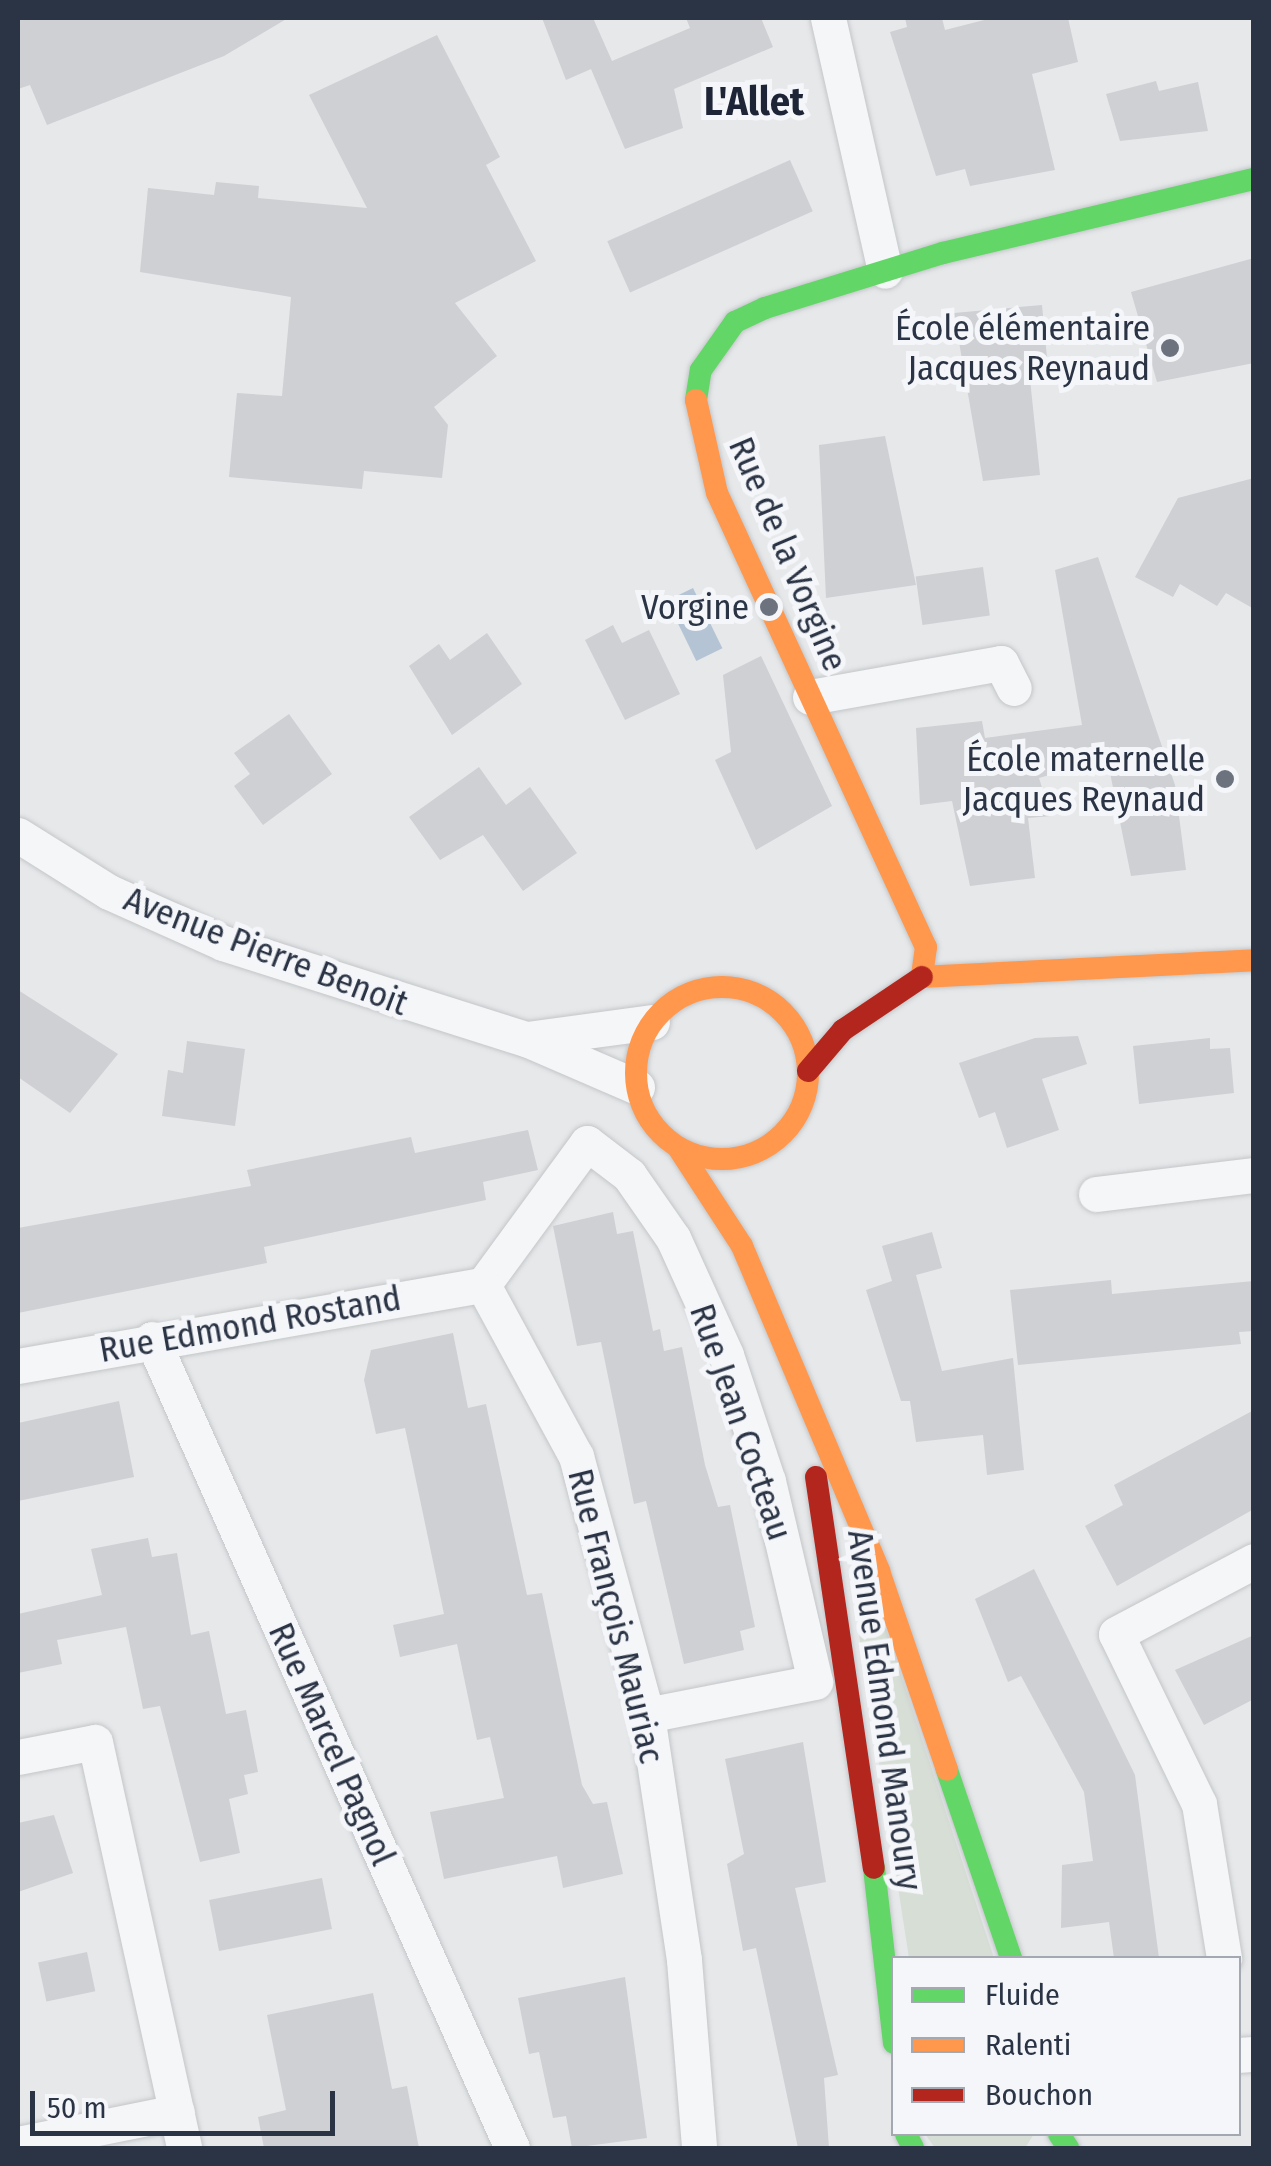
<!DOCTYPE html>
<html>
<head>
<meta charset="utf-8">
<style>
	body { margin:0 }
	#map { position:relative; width:1271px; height:2166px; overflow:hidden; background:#e6e8ea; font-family:"Fira Sans Condensed",sans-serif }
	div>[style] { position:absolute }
	.green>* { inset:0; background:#d6ded6 }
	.water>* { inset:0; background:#b4c4d5; transform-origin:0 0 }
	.building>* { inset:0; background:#ced0d3; transform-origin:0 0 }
	.roads { filter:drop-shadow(0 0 2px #c4c6c8) drop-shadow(0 0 2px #c4c6c8) }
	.street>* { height:35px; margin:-17.5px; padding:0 17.5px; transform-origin:17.5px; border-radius:17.5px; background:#f5f6f7 }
	.fast>* { height:22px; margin:-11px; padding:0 11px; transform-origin:11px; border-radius:11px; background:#63d668 }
	.slow>* { height:22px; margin:-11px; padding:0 11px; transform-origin:11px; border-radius:11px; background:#ff974d }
	.slow>.ring { margin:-11px; padding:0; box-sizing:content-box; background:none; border:22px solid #ff974d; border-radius:50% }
	.jam>* { height:22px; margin:-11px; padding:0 11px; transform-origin:11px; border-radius:11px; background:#b3261e }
	.dots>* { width:28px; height:28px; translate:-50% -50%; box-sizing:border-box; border:5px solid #f4f6f9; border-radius:50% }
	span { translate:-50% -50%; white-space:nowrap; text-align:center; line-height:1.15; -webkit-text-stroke:10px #f4f6f9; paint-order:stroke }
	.poi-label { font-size:35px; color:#2b3445 }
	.right { translate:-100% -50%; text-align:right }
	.street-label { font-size:35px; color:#2b3445 }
	.quarter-label { font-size:40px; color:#1d2536; font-weight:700 }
	.frame { position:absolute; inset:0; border:20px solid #2b3445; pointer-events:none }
	.legend { position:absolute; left:891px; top:1956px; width:350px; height:180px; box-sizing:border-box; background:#f4f6f9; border:2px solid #a4a8b1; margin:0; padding:12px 18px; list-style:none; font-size:30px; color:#2b3445 }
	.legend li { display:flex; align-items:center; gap:20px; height:50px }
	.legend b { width:50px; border:2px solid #a4a8b1 }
	.scale { position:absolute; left:30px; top:2091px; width:305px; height:45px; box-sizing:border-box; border:5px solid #2b3445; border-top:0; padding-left:12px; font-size:30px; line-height:35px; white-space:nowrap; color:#2b3445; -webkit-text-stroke:8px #f4f6f9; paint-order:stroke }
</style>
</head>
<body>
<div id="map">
	<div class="green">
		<div style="clip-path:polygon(873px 1590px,994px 1958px,909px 1958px,853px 1596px)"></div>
		<div style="clip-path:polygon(925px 2134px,1034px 2134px,1025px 2148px,935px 2148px)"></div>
	</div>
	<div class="water">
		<div style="left:693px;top:588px;width:67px;height:29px;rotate:64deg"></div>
	</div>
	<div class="building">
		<div style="clip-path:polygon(18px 18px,288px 18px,224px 56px,47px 125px,30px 85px,18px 89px)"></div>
		<div style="clip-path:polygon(542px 18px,593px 18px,612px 61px,690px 28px,686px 18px,761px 18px,773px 47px,674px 89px,683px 128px,625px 149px,591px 69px,566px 80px)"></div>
		<div style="clip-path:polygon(905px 18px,942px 18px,945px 30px,992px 18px,1068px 18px,1078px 62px,1032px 74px,1055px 170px,970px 186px,965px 169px,936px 176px,890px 32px,907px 27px)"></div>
		<div style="clip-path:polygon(437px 35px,500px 157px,486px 165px,536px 261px,455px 303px,497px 356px,434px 407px,448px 425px,442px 478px,364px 471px,362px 489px,229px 477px,237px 393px,282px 396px,291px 297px,140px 272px,148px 188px,214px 195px,216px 182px,259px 186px,258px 198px,367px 208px,309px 95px)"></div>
		<div style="clip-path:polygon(1156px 81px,1159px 91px,1198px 82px,1208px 131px,1120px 141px,1106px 94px)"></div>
		<div style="left:790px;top:160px;width:56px;height:200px;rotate:66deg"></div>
		<div style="clip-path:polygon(1254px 258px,1254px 363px,1157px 382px,1131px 292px)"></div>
		<div style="clip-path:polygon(1042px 305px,1047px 358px,1028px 360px,1040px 475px,983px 481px,954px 313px)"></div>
		<div style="clip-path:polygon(885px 436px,916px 585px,826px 598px,819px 445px)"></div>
		<div style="clip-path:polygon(1254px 478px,1254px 609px,1226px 593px,1217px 606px,1180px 584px,1173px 597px,1135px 577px,1178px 498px)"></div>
		<div style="clip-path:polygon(1098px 557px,1175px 785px,1186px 870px,1131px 876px,1107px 758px,1039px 778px,1051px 816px,1028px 818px,1035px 878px,970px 886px,952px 801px,920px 805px,916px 728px,982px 721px,985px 738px,1082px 725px,1055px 570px)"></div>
		<div style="left:983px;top:567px;width:49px;height:68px;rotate:82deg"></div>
		<div style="clip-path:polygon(613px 625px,622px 643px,649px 630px,680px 694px,625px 720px,585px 640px)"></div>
		<div style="clip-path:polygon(487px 633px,522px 684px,452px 735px,409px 666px,439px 644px,450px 660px)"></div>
		<div style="clip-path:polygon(761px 656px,832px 806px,756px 850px,715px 760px,731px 752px,723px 675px)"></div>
		<div style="clip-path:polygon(289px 714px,332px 774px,263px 825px,234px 786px,250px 774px,234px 753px)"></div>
		<div style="clip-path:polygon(479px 767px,506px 805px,530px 787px,577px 853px,523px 891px,483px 835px,440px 860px,409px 817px)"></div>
		<div style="clip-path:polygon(18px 990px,118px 1054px,70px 1113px,18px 1077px)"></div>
		<div style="clip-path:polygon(1078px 1036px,1087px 1064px,1042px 1079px,1059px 1130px,1007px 1148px,995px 1112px,979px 1118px,959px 1063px,1035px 1038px)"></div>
		<div style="clip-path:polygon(1210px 1038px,1210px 1049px,1230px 1048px,1234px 1093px,1139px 1104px,1133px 1046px)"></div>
		<div style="clip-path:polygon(187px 1041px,245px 1049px,235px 1126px,162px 1116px,168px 1070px,183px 1073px)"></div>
		<div style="clip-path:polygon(528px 1130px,538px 1170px,483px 1182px,486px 1200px,264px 1247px,267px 1263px,18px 1313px,18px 1228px,251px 1186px,247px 1170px,411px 1137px,415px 1153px)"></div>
		<div style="clip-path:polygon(613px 1212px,617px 1234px,633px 1231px,653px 1331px,660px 1329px,664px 1351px,682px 1347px,705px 1465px,718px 1507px,730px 1505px,755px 1627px,740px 1631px,744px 1650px,684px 1664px,646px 1501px,634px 1504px,601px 1342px,577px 1346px,553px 1226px)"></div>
		<div style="clip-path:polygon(932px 1232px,942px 1268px,916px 1275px,942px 1371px,1013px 1358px,1024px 1470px,987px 1475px,983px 1435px,916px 1442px,910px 1401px,901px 1401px,866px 1290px,892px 1281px,882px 1246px)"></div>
		<div style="clip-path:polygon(1111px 1280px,1112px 1294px,1254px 1281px,1254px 1331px,1239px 1332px,1241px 1344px,1018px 1365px,1010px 1290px)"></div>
		<div style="clip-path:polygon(453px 1333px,468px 1408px,486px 1404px,527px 1595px,542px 1593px,582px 1785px,593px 1804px,607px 1802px,623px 1874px,563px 1888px,557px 1856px,444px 1879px,430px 1812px,504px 1798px,490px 1737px,477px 1740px,457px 1644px,400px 1657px,393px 1625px,444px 1614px,405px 1428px,376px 1434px,364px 1380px,371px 1350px)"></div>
		<div style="clip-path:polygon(119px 1401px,134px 1477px,18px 1501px,18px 1423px)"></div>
		<div style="clip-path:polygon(1254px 1410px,1254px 1509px,1117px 1586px,1085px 1526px,1123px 1505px,1114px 1485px)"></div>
		<div style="clip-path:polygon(148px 1538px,152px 1557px,177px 1553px,191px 1635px,209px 1631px,226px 1714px,246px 1710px,258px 1772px,244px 1775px,248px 1794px,229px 1799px,240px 1853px,200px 1862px,160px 1706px,143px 1709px,126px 1627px,57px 1640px,62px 1664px,18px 1673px,18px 1614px,102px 1595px,91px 1549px)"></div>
		<div style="clip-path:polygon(1034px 1569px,1135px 1775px,1159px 1958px,1114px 1958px,1109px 1922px,1061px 1928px,1062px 1865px,1093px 1861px,1084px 1792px,1021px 1676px,1008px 1682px,975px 1599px)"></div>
		<div style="clip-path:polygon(1254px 1635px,1254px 1699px,1204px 1725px,1175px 1670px)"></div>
		<div style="clip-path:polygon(803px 1742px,826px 1882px,795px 1888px,838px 2075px,824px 2078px,829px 2148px,798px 2148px,756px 1948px,743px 1951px,727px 1864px,744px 1854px,725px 1759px)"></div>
		<div style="clip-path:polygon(54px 1815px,73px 1873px,18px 1892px,18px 1823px)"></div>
		<div style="left:322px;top:1878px;width:52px;height:115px;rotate:79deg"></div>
		<div style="left:87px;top:1952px;width:40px;height:50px;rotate:78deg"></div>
		<div style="clip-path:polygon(625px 1977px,647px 2138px,572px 2148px,566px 2116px,553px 2118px,539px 2052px,529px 2054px,518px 1998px)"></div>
		<div style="clip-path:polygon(373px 1993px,392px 2089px,407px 2086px,419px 2148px,264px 2148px,258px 2117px,286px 2110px,267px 2015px)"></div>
	</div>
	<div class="roads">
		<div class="street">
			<div style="left:828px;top:18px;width:259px;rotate:77.3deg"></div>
			<div style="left:810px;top:697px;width:194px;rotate:-10.1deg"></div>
			<div style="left:1001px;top:663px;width:28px;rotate:63deg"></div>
			<div style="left:18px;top:835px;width:107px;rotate:32.1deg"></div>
			<div style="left:109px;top:892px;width:125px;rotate:24.1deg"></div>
			<div style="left:223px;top:943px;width:318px;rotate:17.6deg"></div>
			<div style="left:526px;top:1039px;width:121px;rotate:23.4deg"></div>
			<div style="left:527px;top:1039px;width:126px;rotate:-7.7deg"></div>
			<div style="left:1096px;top:1194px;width:159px;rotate:-6.9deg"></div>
			<div style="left:483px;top:1285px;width:176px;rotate:-53.8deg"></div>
			<div style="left:587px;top:1143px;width:53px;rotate:37.3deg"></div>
			<div style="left:629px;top:1175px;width:77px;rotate:55.1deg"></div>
			<div style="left:673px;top:1238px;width:128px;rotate:65.6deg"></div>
			<div style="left:726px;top:1355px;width:133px;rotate:71.6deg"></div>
			<div style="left:768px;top:1481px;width:206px;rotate:76.8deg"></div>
			<div style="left:815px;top:1682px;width:171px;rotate:168.9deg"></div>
			<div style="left:483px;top:1285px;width:195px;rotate:61.5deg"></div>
			<div style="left:576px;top:1456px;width:269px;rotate:74.7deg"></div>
			<div style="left:647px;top:1715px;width:248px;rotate:81.4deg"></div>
			<div style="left:684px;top:1960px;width:189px;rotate:85.4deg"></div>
			<div style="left:152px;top:1339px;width:885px;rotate:66.01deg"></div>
			<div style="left:18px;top:1366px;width:472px;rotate:-9.9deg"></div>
			<div style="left:18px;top:1757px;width:78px;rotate:-11deg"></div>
			<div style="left:95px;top:1742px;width:416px;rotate:77.6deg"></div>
			<div style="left:1224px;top:1958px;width:156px;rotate:-99.2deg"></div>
			<div style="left:1199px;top:1804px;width:189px;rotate:-116deg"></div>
			<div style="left:1116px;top:1634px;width:156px;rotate:-27.9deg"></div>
			<div style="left:1238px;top:2055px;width:16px;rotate:-4deg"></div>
			<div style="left:18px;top:2144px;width:162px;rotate:-11.4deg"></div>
		</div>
		<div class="fast">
			<div style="left:696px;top:400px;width:30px;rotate:-81deg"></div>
			<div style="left:701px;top:370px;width:59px;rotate:-54.7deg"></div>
			<div style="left:735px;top:322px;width:33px;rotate:-25deg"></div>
			<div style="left:765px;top:308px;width:186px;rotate:-17.2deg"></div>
			<div style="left:943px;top:253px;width:320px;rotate:-13.4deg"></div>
			<div style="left:947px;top:1770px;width:199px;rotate:71.2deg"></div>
			<div style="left:874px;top:1868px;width:176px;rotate:83.5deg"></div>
			<div style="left:906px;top:2134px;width:16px;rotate:63deg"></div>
			<div style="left:1059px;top:2134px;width:17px;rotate:57deg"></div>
		</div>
		<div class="slow">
			<div style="left:696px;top:400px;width:95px;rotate:77.3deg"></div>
			<div style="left:717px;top:493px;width:500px;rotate:65.3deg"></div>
			<div style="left:926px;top:947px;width:30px;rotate:98deg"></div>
			<div style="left:922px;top:977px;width:332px;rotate:-2.9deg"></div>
			<div class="ring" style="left:636px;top:987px;width:150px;height:150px"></div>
			<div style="left:679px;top:1149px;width:116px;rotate:57deg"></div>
			<div style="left:742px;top:1246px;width:353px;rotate:67.1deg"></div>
			<div style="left:879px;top:1571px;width:210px;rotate:71.1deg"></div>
		</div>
		<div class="jam">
			<div style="left:808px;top:1071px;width:54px;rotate:-49.5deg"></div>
			<div style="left:843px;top:1030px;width:95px;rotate:-33.9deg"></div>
			<div style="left:816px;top:1477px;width:395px;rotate:81.6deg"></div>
		</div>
	</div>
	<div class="dots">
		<div style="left:1170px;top:348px;background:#6c737f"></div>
		<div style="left:769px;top:607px;background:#6c737f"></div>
		<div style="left:1225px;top:779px;background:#6c737f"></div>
	</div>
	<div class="poi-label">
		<span class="right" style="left:1150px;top:348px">École élémentaire<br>Jacques Reynaud</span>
		<span class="right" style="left:749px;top:607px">Vorgine</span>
		<span class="right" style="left:1205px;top:779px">École maternelle<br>Jacques Reynaud</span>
	</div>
	<div class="street-label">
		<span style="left:788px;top:554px;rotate:67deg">Rue de la Vorgine</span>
		<span style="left:266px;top:951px;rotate:21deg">Avenue Pierre Benoit</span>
		<span style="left:250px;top:1324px;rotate:-10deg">Rue Edmond Rostand</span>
		<span style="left:741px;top:1422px;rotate:71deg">Rue Jean Cocteau</span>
		<span style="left:616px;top:1616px;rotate:76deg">Rue François Mauriac</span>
		<span style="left:885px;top:1710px;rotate:82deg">Avenue Edmond Manoury</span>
		<span style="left:332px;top:1744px;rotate:66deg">Rue Marcel Pagnol</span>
	</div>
	<div class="quarter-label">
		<span style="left:754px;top:102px">L'Allet</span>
	</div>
	<div class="frame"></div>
	<ul class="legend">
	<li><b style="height:12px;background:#63d668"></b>Fluide</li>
	<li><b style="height:12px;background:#ff974d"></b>Ralenti</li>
	<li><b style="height:12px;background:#b3261e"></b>Bouchon</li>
	</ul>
	<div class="scale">50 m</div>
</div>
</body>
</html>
